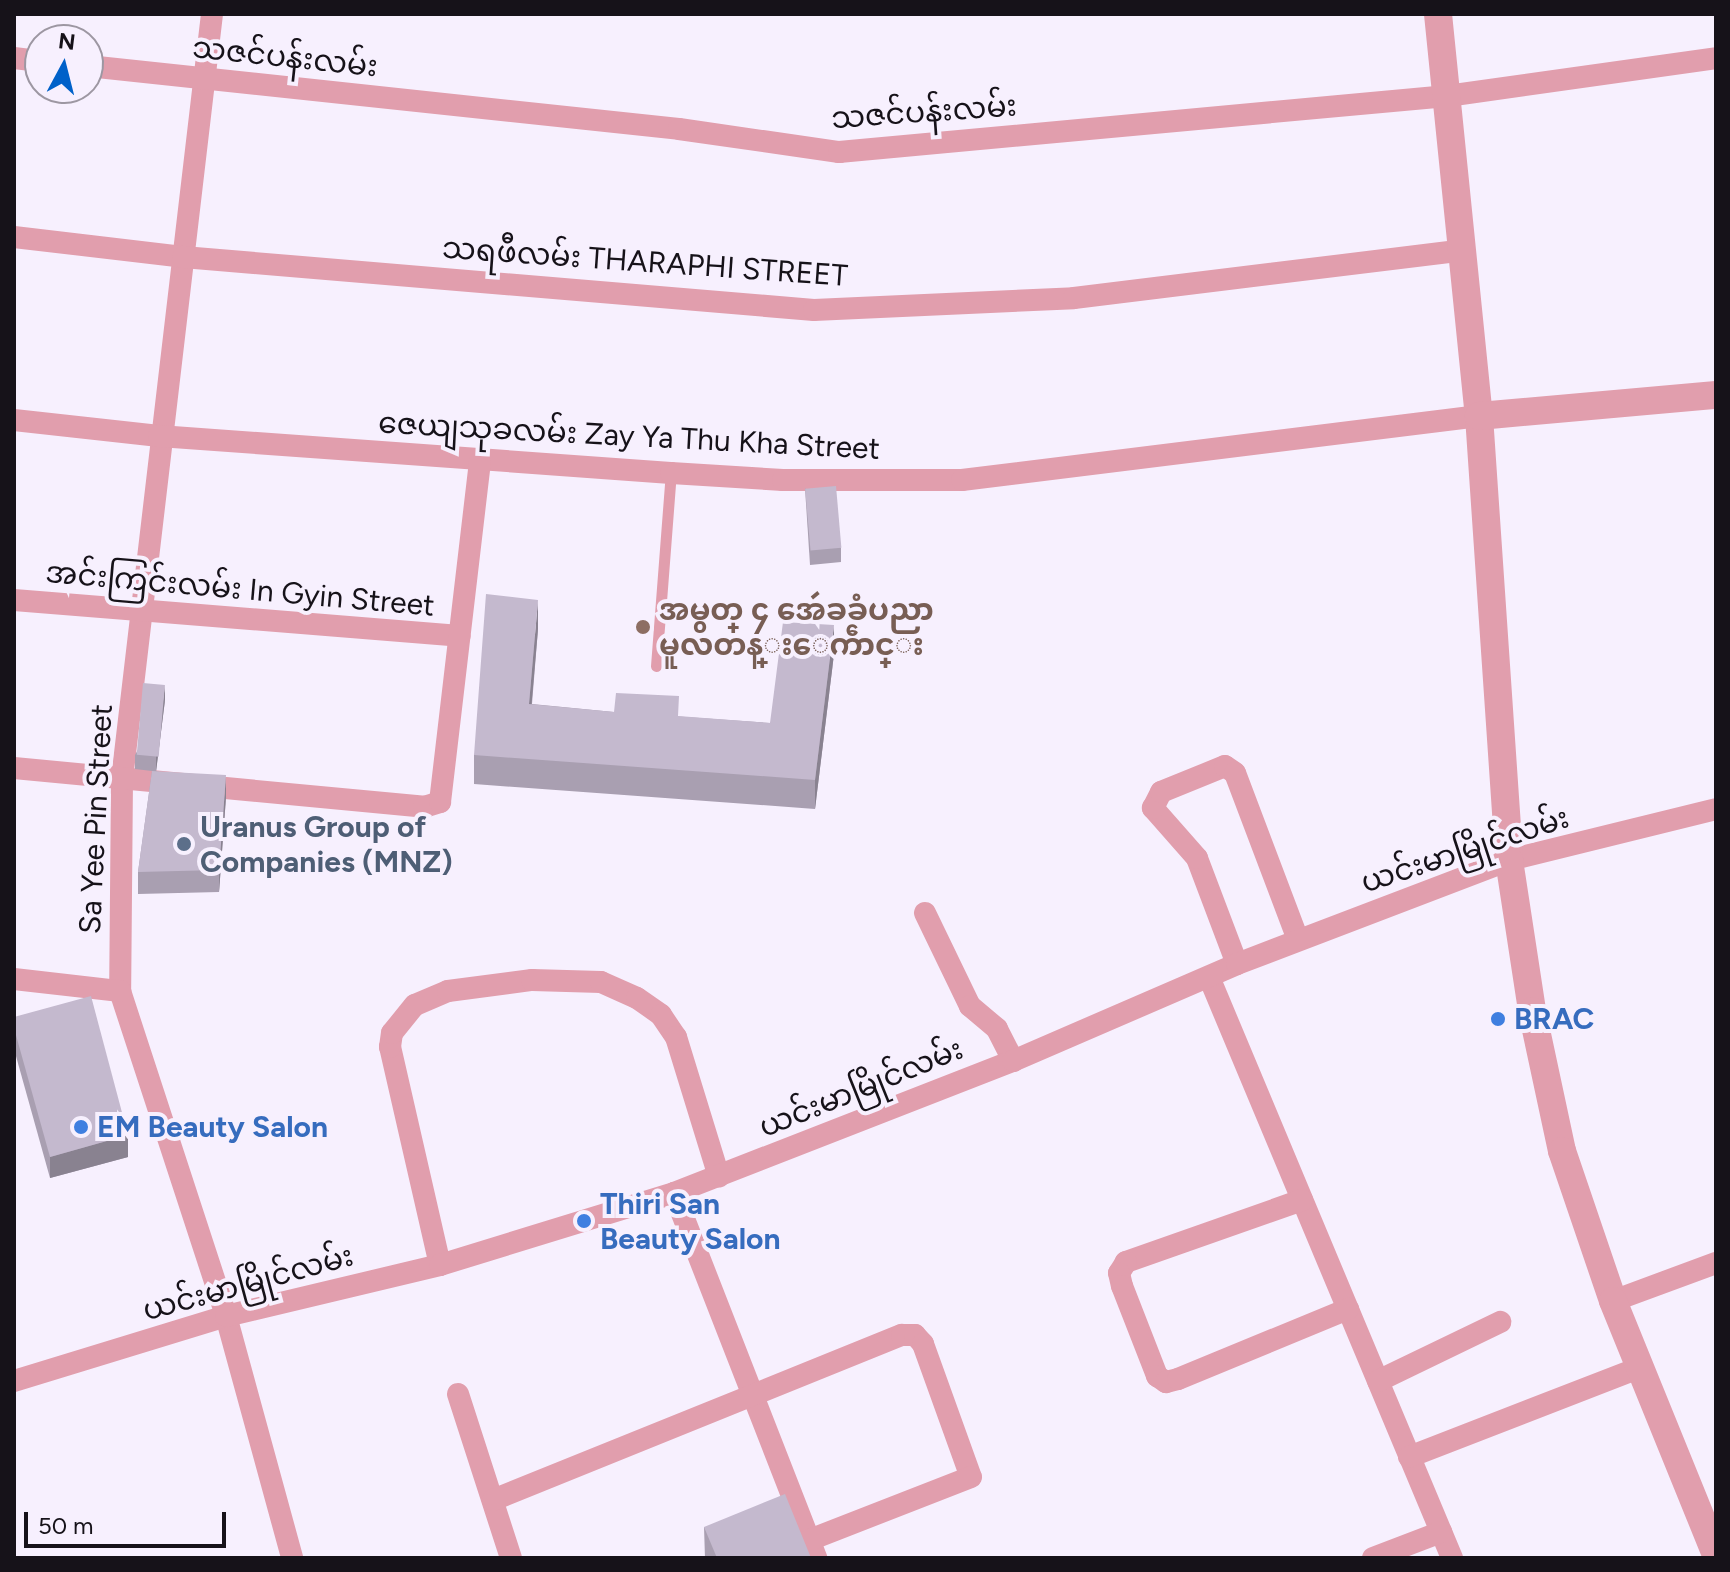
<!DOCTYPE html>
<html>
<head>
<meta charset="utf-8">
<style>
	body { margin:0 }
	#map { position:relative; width:1730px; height:1572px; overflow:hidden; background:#f7f0fe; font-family:Figtree,"Noto Sans Myanmar",sans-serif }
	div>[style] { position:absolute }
	.service>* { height:11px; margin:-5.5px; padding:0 5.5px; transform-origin:5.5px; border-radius:5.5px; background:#e19ead }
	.minor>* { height:22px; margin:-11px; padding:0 11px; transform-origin:11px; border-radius:11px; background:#e19ead }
	.tertiary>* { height:28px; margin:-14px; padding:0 14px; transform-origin:14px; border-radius:14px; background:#e19ead }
	.wall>* { inset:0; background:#a99fb1 }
	.shaded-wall>* { inset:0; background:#898290 }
	.building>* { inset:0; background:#c4b9ce; transform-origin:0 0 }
	.dots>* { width:22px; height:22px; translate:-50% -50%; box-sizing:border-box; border:4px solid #f7f0fe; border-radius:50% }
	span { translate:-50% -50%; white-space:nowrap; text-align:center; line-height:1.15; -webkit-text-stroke:8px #f7f0fe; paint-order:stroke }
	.street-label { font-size:30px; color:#161219 }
	.education-label { font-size:30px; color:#785e54; font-weight:700 }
	.left { translate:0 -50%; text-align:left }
	.service-label { font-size:30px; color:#4e5e75; font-weight:700 }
	.shop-label { font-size:30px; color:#366cbe; font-weight:700 }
	.frame { position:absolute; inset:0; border:16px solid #161219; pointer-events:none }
	.north { position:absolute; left:24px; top:24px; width:80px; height:80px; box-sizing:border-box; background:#f7f0fe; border:2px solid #9d97a2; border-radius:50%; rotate:7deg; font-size:22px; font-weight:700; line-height:32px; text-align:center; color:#161219 }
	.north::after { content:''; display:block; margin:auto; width:28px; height:36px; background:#0061c9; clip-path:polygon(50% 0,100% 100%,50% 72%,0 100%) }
	.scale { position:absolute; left:24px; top:1512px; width:202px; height:36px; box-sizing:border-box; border:4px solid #161219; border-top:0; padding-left:10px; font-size:24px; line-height:28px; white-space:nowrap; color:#161219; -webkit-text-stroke:6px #f7f0fe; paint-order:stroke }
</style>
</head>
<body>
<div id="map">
	<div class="service">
		<div style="left:656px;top:666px;width:194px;rotate:-85.6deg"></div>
	</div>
	<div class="minor">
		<div style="left:212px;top:14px;width:770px;rotate:96.71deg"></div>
		<div style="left:122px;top:779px;width:212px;rotate:90.5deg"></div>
		<div style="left:120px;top:991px;width:342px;rotate:71.9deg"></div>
		<div style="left:226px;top:1316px;width:251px;rotate:74.7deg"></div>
		<div style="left:14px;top:58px;width:26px;rotate:7deg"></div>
		<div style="left:88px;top:66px;width:594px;rotate:6.08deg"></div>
		<div style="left:679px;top:129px;width:162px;rotate:8.2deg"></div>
		<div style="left:839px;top:152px;width:611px;rotate:-5.26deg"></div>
		<div style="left:1447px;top:96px;width:272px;rotate:-8deg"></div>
		<div style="left:14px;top:237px;width:170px;rotate:6.7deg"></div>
		<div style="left:183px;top:257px;width:633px;rotate:4.8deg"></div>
		<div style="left:814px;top:310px;width:260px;rotate:-2.6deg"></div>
		<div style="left:1074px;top:298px;width:392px;rotate:-7deg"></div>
		<div style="left:14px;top:420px;width:146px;rotate:6.3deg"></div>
		<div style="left:159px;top:436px;width:513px;rotate:4.13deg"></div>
		<div style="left:671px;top:473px;width:112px;rotate:3.6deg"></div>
		<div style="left:783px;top:480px;width:179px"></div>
		<div style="left:962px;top:480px;width:521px;rotate:-7.06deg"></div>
		<div style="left:14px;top:600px;width:447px;rotate:4.6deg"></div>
		<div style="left:14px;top:768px;width:412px;rotate:5.4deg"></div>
		<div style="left:424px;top:807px;width:17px;rotate:-17deg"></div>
		<div style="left:440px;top:802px;width:343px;rotate:-83.3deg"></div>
		<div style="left:925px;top:913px;width:103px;rotate:64.2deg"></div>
		<div style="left:970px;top:1006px;width:35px;rotate:40deg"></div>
		<div style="left:997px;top:1029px;width:36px;rotate:63deg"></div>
		<div style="left:1237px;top:964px;width:113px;rotate:-110.7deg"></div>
		<div style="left:1197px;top:858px;width:67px;rotate:-131.3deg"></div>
		<div style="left:1153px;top:808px;width:18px;rotate:-63deg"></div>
		<div style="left:1161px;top:792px;width:69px;rotate:-22.1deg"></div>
		<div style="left:1225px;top:766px;width:12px;rotate:35deg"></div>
		<div style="left:1235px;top:773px;width:178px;rotate:69.3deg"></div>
		<div style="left:1209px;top:977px;width:630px;rotate:67.3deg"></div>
		<div style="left:14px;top:979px;width:107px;rotate:6.5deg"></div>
		<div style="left:674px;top:1193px;width:392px;rotate:68.7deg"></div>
		<div style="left:1302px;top:1200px;width:187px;rotate:160.6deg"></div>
		<div style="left:1126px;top:1262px;width:13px;rotate:122deg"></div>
		<div style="left:1119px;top:1273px;width:13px;rotate:77deg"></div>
		<div style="left:1122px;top:1286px;width:97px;rotate:68.7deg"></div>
		<div style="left:1157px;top:1376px;width:11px;rotate:34deg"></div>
		<div style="left:1166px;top:1382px;width:12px;rotate:-14deg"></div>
		<div style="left:1178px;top:1379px;width:184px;rotate:-22.4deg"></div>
		<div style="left:440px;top:1265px;width:224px;rotate:-102.9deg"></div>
		<div style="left:390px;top:1047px;width:14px;rotate:-82deg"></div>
		<div style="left:392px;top:1033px;width:36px;rotate:-51deg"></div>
		<div style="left:415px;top:1005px;width:36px;rotate:-23deg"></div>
		<div style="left:448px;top:991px;width:85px;rotate:-7.5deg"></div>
		<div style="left:532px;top:980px;width:69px;rotate:1.7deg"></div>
		<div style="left:601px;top:982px;width:39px;rotate:24deg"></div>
		<div style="left:637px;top:998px;width:29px;rotate:35deg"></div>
		<div style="left:661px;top:1015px;width:27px;rotate:56deg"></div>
		<div style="left:676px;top:1037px;width:146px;rotate:72.9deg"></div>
		<div style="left:1613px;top:1301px;width:110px;rotate:-20.3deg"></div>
		<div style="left:14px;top:1381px;width:222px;rotate:-17deg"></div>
		<div style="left:226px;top:1316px;width:220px;rotate:-13.4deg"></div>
		<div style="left:440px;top:1265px;width:245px;rotate:-17.1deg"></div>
		<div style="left:674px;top:1193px;width:364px;rotate:-21.3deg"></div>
		<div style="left:1013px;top:1061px;width:244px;rotate:-23.4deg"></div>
		<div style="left:1237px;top:964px;width:291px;rotate:-20.9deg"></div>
		<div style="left:1509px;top:860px;width:213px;rotate:-13.8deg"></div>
		<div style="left:1378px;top:1381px;width:136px;rotate:-25.8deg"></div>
		<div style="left:458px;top:1394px;width:172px;rotate:72.1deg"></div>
		<div style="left:1409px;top:1457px;width:249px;rotate:-21.2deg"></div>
		<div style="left:493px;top:1500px;width:441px;rotate:-22deg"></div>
		<div style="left:902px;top:1335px;width:13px"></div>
		<div style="left:915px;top:1335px;width:12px;rotate:48deg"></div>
		<div style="left:923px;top:1344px;width:141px;rotate:70.2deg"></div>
		<div style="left:971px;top:1477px;width:174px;rotate:158.7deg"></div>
		<div style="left:1373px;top:1558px;width:73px;rotate:-20.9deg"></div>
	</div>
	<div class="tertiary">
		<div style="left:1438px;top:14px;width:404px;rotate:84.2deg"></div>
		<div style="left:1479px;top:416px;width:445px;rotate:86.1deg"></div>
		<div style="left:1509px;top:860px;width:153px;rotate:81.3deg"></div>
		<div style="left:1532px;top:1011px;width:143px;rotate:77.9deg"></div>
		<div style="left:1562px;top:1151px;width:158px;rotate:71.2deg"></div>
		<div style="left:1613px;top:1301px;width:274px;rotate:67.9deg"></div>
		<div style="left:1479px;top:416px;width:238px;rotate:-5.1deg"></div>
	</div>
	<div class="wall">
		<div style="clip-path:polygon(805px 488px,841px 548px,841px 562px,810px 565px)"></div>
		<div style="clip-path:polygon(538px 629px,532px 704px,614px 712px,770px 723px,834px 654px,815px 809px,474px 784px,474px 755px)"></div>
		<div style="clip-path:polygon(165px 700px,156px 771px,226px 797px,219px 892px,138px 894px,138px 872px,152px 771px,135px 769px,135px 755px)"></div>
		<div style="clip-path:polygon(14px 1017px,128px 1157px,50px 1178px,14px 1049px)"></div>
		<div style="clip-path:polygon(704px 1527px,811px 1558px,705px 1558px)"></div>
	</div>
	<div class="shaded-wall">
		<div style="clip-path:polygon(538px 600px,538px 629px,529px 733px,529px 704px)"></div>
		<div style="clip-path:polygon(834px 625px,834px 654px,815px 809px,815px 780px)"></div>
		<div style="clip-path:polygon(165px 685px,165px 700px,156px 772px,156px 757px)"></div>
		<div style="clip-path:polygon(226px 775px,226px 797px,219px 892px,219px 870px)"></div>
		<div style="clip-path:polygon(128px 1135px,128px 1157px,50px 1178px,50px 1157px)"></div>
	</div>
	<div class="building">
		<div style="left:836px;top:486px;width:62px;height:31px;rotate:85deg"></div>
		<div style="clip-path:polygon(486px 594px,538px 600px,529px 704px,614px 712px,616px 693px,679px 696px,678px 716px,770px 723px,783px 622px,834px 625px,815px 780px,474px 755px)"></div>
		<div style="left:143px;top:683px;width:22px;height:72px;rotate:5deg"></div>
		<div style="clip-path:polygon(152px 771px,226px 775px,219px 870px,138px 872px)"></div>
		<div style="clip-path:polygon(91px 996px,128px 1135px,50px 1157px,14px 1028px,14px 1017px)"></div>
		<div style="clip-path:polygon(785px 1494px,811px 1558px,717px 1558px,704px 1527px)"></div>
	</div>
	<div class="dots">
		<div style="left:643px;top:627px;background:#8d6e63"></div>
		<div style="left:184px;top:844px;background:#5c6f8a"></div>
		<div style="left:1498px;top:1019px;background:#3f7fe0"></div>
		<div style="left:81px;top:1127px;background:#3f7fe0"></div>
		<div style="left:584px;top:1221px;background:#3f7fe0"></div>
	</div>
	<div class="street-label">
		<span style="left:285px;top:57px;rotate:6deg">သဇင်ပန်းလမ်း</span>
		<span style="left:924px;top:112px;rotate:-4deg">သဇင်ပန်းလမ်း</span>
		<span style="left:645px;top:262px;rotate:4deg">သရဖီလမ်း THARAPHI STREET</span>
		<span style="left:629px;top:436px;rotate:3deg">ဇေယျသုခလမ်း Zay Ya Thu Kha Street</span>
		<span style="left:240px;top:589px;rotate:5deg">အင်းကြင်းလမ်း In Gyin Street</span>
		<span style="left:96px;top:819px;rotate:-87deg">Sa Yee Pin Street</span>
		<span style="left:1465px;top:850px;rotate:-18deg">ယင်းမာမြိုင်လမ်း</span>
		<span style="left:861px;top:1088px;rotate:-22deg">ယင်းမာမြိုင်လမ်း</span>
		<span style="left:248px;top:1283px;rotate:-15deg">ယင်းမာမြိုင်လမ်း</span>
	</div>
	<div class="education-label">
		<span class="left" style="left:659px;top:627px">အမွတ္ ၄ အေဴခခံပညာ<br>မူလတန္းေကဵာင္း</span>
	</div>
	<div class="service-label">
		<span class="left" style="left:200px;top:844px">Uranus Group of<br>Companies (MNZ)</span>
	</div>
	<div class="shop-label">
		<span class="left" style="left:1514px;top:1019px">BRAC</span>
		<span class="left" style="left:97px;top:1127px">EM Beauty Salon</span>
		<span class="left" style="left:600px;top:1221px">Thiri San<br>Beauty Salon</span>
	</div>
	<div class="frame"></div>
	<div class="north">N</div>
	<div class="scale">50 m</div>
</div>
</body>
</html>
